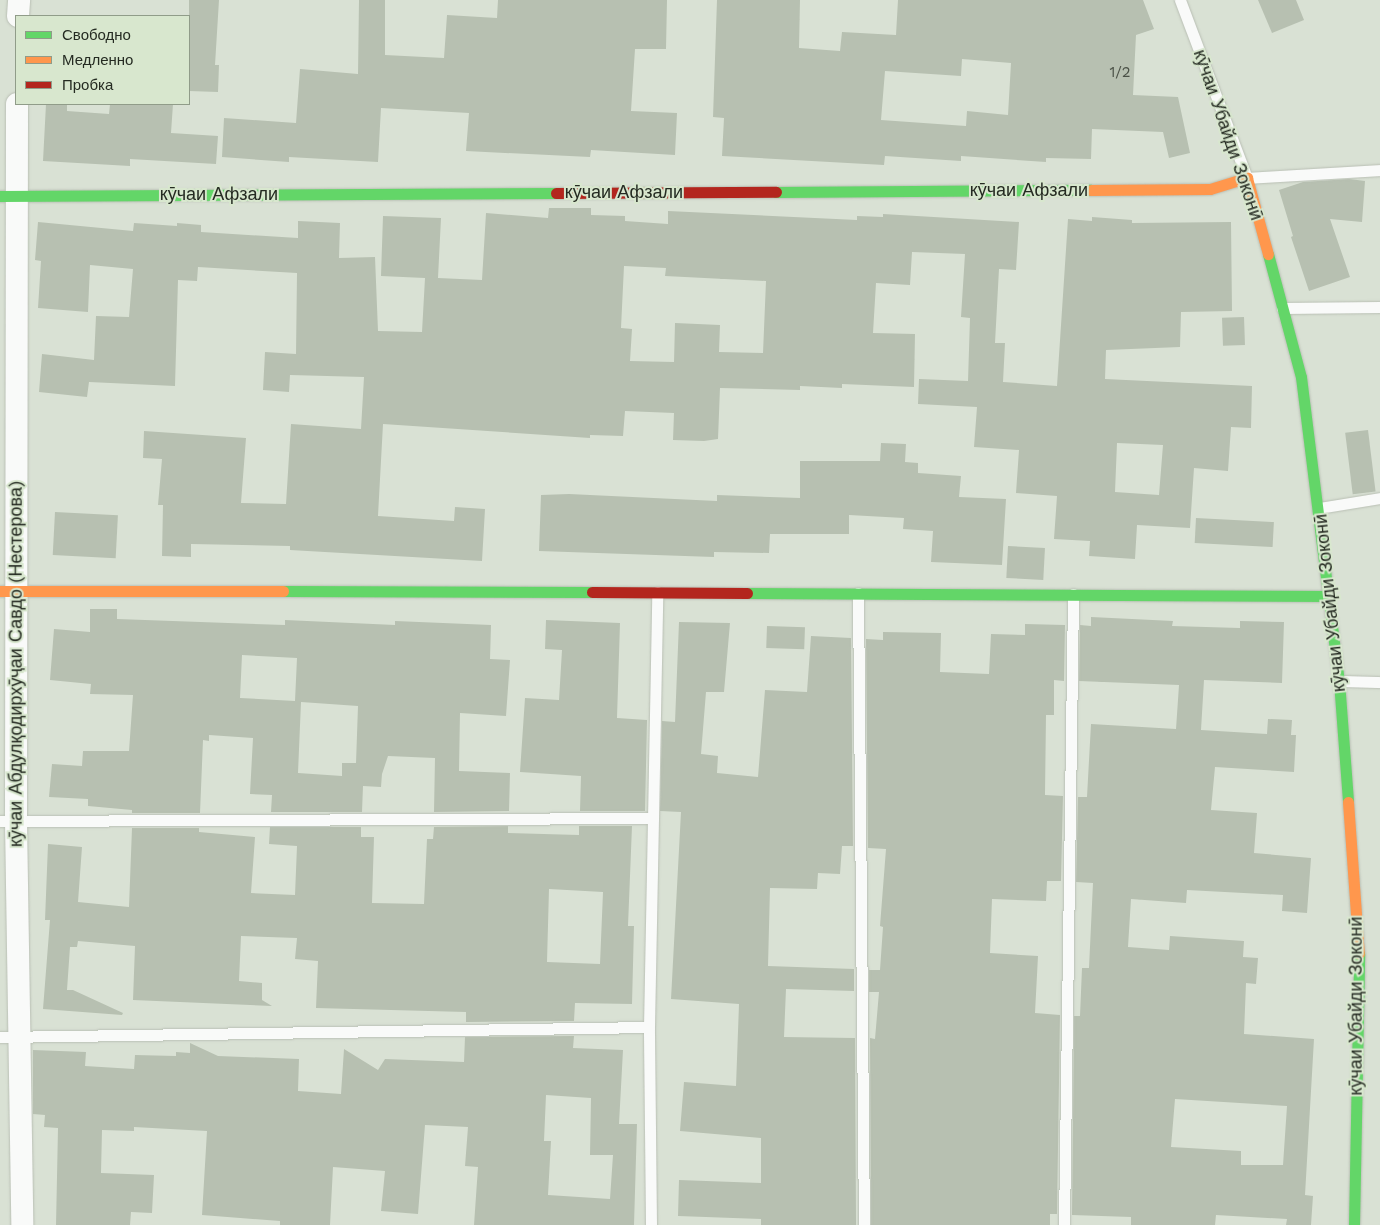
<!DOCTYPE html>
<html>
<head>
<meta charset="utf-8">
<style>
	body { margin:0 }
	#map { position:relative; width:1380px; height:1225px; overflow:hidden; background:#d9e1d4; font-family:"Work Sans",sans-serif }
	div>[style] { position:absolute }
	.building>* { inset:0; background:#b7c0b1; transform-origin:0 0 }
	.roads { filter:drop-shadow(0 0 1px #b9bfb4) drop-shadow(0 0 1px #b9bfb4) }
	.lane>* { height:11px; margin:-5.5px; padding:0 5.5px; transform-origin:5.5px; border-radius:5.5px; background:#f9faf9 }
	.street>* { height:22px; margin:-11px; padding:0 11px; transform-origin:11px; border-radius:11px; background:#f9faf9 }
	.fast>* { height:11px; margin:-5.5px; padding:0 5.5px; transform-origin:5.5px; border-radius:5.5px; background:#63d668 }
	.slow>* { height:11px; margin:-5.5px; padding:0 5.5px; transform-origin:5.5px; border-radius:5.5px; background:#ff974d }
	.jam>* { height:11px; margin:-5.5px; padding:0 5.5px; transform-origin:5.5px; border-radius:5.5px; background:#b3261e }
	span { translate:-50% -50%; white-space:nowrap; text-align:center; line-height:1.15; -webkit-text-stroke:4px #d8e7ce; paint-order:stroke }
	.number-label { font-size:15px; color:#4a5046 }
	.number-label span { -webkit-text-stroke-width:0 }
	.street-label { font-size:18px; color:#252b22 }
	.legend { position:absolute; left:15px; top:15px; width:175px; height:90px; box-sizing:border-box; background:#d8e7ce; border:1px solid #909c89; margin:0; padding:6px 9px; list-style:none; font-size:15px; color:#252b22 }
	.legend li { display:flex; align-items:center; gap:10px; height:25px }
	.legend b { width:25px; border:1px solid #909c89 }
</style>
</head>
<body>
<div id="map">
	<div class="building">
		<div style="clip-path:polygon(189px 0,219px 0,215px 65px,219px 65px,218px 92px,189px 91px)"></div>
		<div style="clip-path:polygon(359px 0,385px 0,385px 55px,444px 58px,447px 15px,497px 18px,498px 0,667px 0,666px 49px,635px 49px,631px 111px,677px 113px,675px 155px,591px 150px,590px 157px,466px 151px,469px 113px,381px 108px,378px 162px,289px 157px,289px 162px,222px 157px,224px 118px,296px 123px,300px 69px,358px 74px)"></div>
		<div style="clip-path:polygon(evenodd,717px 0,800px 0,799px 48px,840px 51px,842px 32px,896px 35px,898px 0,1143px 0,1154px 29px,1136px 35px,1133px 95px,1178px 97px,1190px 153px,1169px 158px,1163px 132px,1092px 129px,1091px 159px,1046px 158px,1046px 162px,961px 156px,961px 161px,885px 156px,884px 165px,722px 156px,724px 118px,713px 117px,717px 0,962px 59px,1011px 63px,1008px 115px,967px 111px,966px 126px,881px 120px,885px 71px,961px 76px,962px 59px)"></div>
		<div style="clip-path:polygon(1258px 0,1296px 0,1304px 20px,1272px 33px)"></div>
		<div style="clip-path:polygon(46px 104px,67px 104px,67px 111px,109px 114px,110px 104px,173px 104px,171px 133px,218px 136px,216px 164px,130px 159px,130px 166px,43px 161px)"></div>
		<div style="clip-path:polygon(1349px 179px,1365px 181px,1362px 222px,1330px 219px,1350px 277px,1309px 291px,1291px 237px,1293px 236px,1279px 190px,1303px 182px)"></div>
		<div style="clip-path:polygon(evenodd,549px 208px,591px 208px,591px 215px,625px 216px,625px 221px,668px 224px,668px 211px,857px 220px,857px 216px,883px 217px,883px 214px,1019px 222px,1016px 270px,999px 269px,995px 343px,1005px 343px,1003px 382px,1057px 386px,1068px 219px,1092px 221px,1092px 217px,1132px 220px,1132px 223px,1231px 222px,1232px 311px,1181px 312px,1180px 347px,1106px 350px,1105px 379px,1252px 386px,1251px 428px,1231px 427px,1228px 471px,1194px 468px,1190px 528px,1137px 525px,1135px 559px,1089px 556px,1090px 541px,1054px 539px,1057px 496px,1016px 493px,1019px 450px,974px 447px,977px 407px,918px 404px,919px 379px,968px 381px,970px 318px,961px 317px,965px 254px,912px 252px,910px 285px,876px 283px,873px 333px,915px 334px,914px 387px,842px 384px,842px 388px,800px 386px,800px 390px,720px 388px,718px 439px,704px 441px,673px 440px,674px 413px,625px 411px,623px 436px,590px 435px,590px 438px,383px 424px,378px 516px,454px 521px,455px 507px,485px 509px,482px 561px,290px 550px,290px 546px,191px 544px,191px 557px,162px 556px,163px 505px,158px 505px,162px 459px,143px 458px,144px 431px,246px 438px,241px 503px,286px 504px,291px 424px,361px 429px,364px 377px,290px 375px,289px 392px,263px 390px,265px 352px,296px 354px,297px 273px,198px 267px,197px 281px,178px 280px,175px 386px,89px 382px,87px 397px,39px 392px,42px 354px,94px 360px,96px 316px,129px 317px,133px 269px,90px 265px,88px 312px,38px 308px,41px 261px,35px 260px,38px 222px,133px 231px,134px 223px,177px 226px,177px 223px,201px 225px,201px 232px,298px 238px,298px 221px,340px 223px,339px 258px,375px 257px,378px 331px,422px 332px,425px 278px,381px 276px,383px 216px,441px 218px,438px 278px,482px 280px,486px 213px,548px 218px,549px 208px,624px 266px,666px 268px,665px 276px,766px 281px,763px 353px,719px 352px,720px 325px,675px 323px,674px 362px,630px 361px,632px 329px,621px 328px,624px 266px,549px 208px,1117px 443px,1163px 445px,1159px 495px,1115px 492px,1117px 443px)"></div>
		<div style="left:1244px;top:317px;width:28px;height:22px;rotate:88deg"></div>
		<div style="left:1368px;top:430px;width:62px;height:23px;rotate:83deg"></div>
		<div style="clip-path:polygon(881px 443px,906px 444px,905px 462px,918px 463px,918px 473px,961px 476px,959px 497px,1006px 499px,1002px 565px,931px 562px,933px 531px,903px 529px,904px 518px,849px 515px,849px 534px,770px 534px,769px 553px,714px 552px,714px 557px,539px 551px,541px 495px,569px 494px,717px 501px,717px 495px,800px 498px,800px 461px,880px 461px)"></div>
		<div style="left:55px;top:512px;width:63px;height:43px;rotate:3deg"></div>
		<div style="left:1196px;top:518px;width:78px;height:25px;rotate:3deg"></div>
		<div style="left:1008px;top:546px;width:37px;height:32px;rotate:3deg"></div>
		<div style="clip-path:polygon(evenodd,90px 609px,117px 609px,117px 619px,285px 625px,285px 620px,395px 625px,395px 621px,491px 625px,490px 659px,510px 660px,506px 716px,460px 713px,459px 771px,510px 773px,509px 811px,434px 812px,435px 758px,388px 756px,382px 774px,381px 787px,363px 786px,362px 812px,271px 812px,272px 795px,250px 794px,253px 738px,209px 735px,209px 741px,203px 740px,200px 813px,132px 813px,132px 810px,88px 806px,88px 799px,49px 797px,52px 764px,82px 766px,83px 751px,129px 751px,133px 695px,90px 694px,91px 684px,50px 680px,54px 629px,90px 632px,90px 609px,242px 655px,297px 658px,295px 701px,240px 698px,242px 655px,90px 609px,301px 702px,358px 706px,356px 763px,342px 763px,342px 776px,298px 773px,301px 702px)"></div>
		<div style="clip-path:polygon(evenodd,1091px 617px,1173px 621px,1172px 626px,1240px 628px,1240px 621px,1284px 622px,1282px 683px,1204px 680px,1201px 730px,1267px 734px,1268px 719px,1292px 720px,1291px 735px,1296px 735px,1294px 772px,1215px 767px,1211px 810px,1257px 813px,1254px 853px,1311px 858px,1307px 913px,1282px 911px,1283px 895px,1187px 890px,1186px 903px,1131px 899px,1128px 947px,1169px 950px,1170px 936px,1244px 941px,1243px 957px,1258px 958px,1256px 984px,1246px 983px,1244px 1034px,1314px 1039px,1305px 1195px,1313px 1196px,1311px 1225px,1286px 1225px,1287px 1219px,1216px 1215px,1215px 1225px,1131px 1225px,1131px 1217px,1072px 1215px,1074px 1016px,1080px 1016px,1082px 968px,1089px 968px,1093px 883px,1076px 882px,1078px 797px,1087px 797px,1091px 724px,1176px 729px,1179px 685px,1079px 681px,1080px 625px,1091px 626px,1091px 617px,1175px 1099px,1287px 1106px,1283px 1165px,1241px 1165px,1241px 1151px,1171px 1147px,1175px 1099px)"></div>
		<div style="clip-path:polygon(546px 620px,620px 623px,617px 718px,647px 720px,645px 811px,580px 811px,581px 776px,520px 772px,525px 698px,559px 700px,562px 650px,545px 649px)"></div>
		<div style="clip-path:polygon(679px 622px,730px 623px,724px 692px,706px 692px,701px 754px,718px 756px,717px 773px,758px 777px,765px 690px,807px 692px,811px 636px,851px 638px,853px 846px,842px 846px,840px 874px,818px 873px,817px 889px,770px 888px,768px 966px,854px 969px,854px 991px,786px 989px,784px 1037px,855px 1038px,856px 1225px,761px 1225px,761px 1219px,678px 1216px,679px 1180px,761px 1183px,761px 1138px,680px 1131px,684px 1082px,736px 1086px,739px 1004px,671px 999px,681px 812px,660px 811px,662px 721px,675px 722px)"></div>
		<div style="clip-path:polygon(1025px 624px,1065px 625px,1064px 681px,1054px 680px,1054px 715px,1046px 715px,1045px 795px,1063px 796px,1061px 881px,1047px 881px,1046px 901px,992px 899px,990px 953px,1038px 956px,1035px 1013px,1060px 1015px,1057px 1214px,1050px 1214px,1050px 1225px,871px 1225px,870px 1038px,875px 1039px,879px 992px,869px 992px,869px 970px,880px 970px,883px 927px,880px 926px,886px 849px,868px 848px,866px 639px,883px 640px,883px 632px,941px 633px,940px 672px,989px 674px,991px 634px,1025px 635px)"></div>
		<div style="left:767px;top:626px;width:38px;height:22px;rotate:2deg"></div>
		<div style="clip-path:polygon(evenodd,508px 826px,508px 833px,579px 835px,579px 826px,632px 826px,628px 926px,634px 926px,632px 1004px,575px 1003px,574px 1021px,466px 1022px,466px 1012px,316px 1008px,318px 961px,295px 959px,297px 938px,241px 936px,239px 981px,262px 983px,262px 1000px,272px 1006px,133px 1000px,135px 946px,78px 941px,77px 947px,70px 947px,67px 990px,73px 990px,123px 1013px,122px 1015px,43px 1009px,50px 920px,45px 920px,48px 844px,82px 847px,78px 902px,129px 907px,132px 828px,199px 828px,199px 832px,255px 837px,251px 893px,295px 895px,297px 846px,269px 844px,270px 827px,361px 827px,361px 837px,374px 837px,372px 903px,424px 904px,427px 839px,433px 839px,434px 827px,508px 826px,549px 889px,603px 892px,600px 964px,547px 962px,549px 889px)"></div>
		<div style="clip-path:polygon(evenodd,574px 1036px,573px 1048px,623px 1050px,619px 1124px,637px 1124px,634px 1225px,474px 1225px,478px 1167px,465px 1166px,468px 1127px,425px 1125px,418px 1214px,381px 1211px,385px 1171px,333px 1167px,330px 1225px,280px 1225px,280px 1221px,202px 1215px,207px 1131px,134px 1127px,134px 1131px,102px 1130px,101px 1173px,154px 1175px,152px 1213px,131px 1212px,130px 1225px,56px 1225px,58px 1128px,44px 1127px,45px 1115px,33px 1114px,33px 1050px,86px 1052px,85px 1066px,134px 1069px,135px 1055px,176px 1056px,176px 1052px,190px 1053px,190px 1043px,218px 1056px,299px 1059px,298px 1091px,341px 1094px,344px 1049px,378px 1070px,385px 1059px,464px 1062px,465px 1037px,574px 1036px,546px 1095px,591px 1098px,590px 1155px,613px 1155px,610px 1199px,548px 1195px,551px 1141px,544px 1141px,546px 1095px)"></div>
	</div>
	<div class="roads">
		<div class="lane">
			<div style="left:1180px;top:0;width:190px;rotate:69.4deg"></div>
			<div style="left:1247px;top:178px;width:133px;rotate:-3.4deg"></div>
			<div style="left:1282px;top:308px;width:98px;rotate:-0.6deg"></div>
			<div style="left:1319px;top:508px;width:62px;rotate:-9.3deg"></div>
			<div style="left:858px;top:593px;width:632px;rotate:89.46deg"></div>
			<div style="left:1339px;top:681px;width:41px;rotate:1.4deg"></div>
			<div style="left:0;top:821px;width:653px;rotate:-0.26deg"></div>
			<div style="left:0;top:1037px;width:649px;rotate:-0.88deg"></div>
			<div style="left:651px;top:1225px;width:198px;rotate:-90.6deg"></div>
			<div style="left:649px;top:1027px;width:435px;rotate:-88.9deg"></div>
			<div style="left:1064px;top:1225px;width:631px;rotate:-89.18deg"></div>
		</div>
		<div class="street">
			<div style="left:18px;top:16px;width:16px;rotate:-86deg"></div>
			<div style="left:17px;top:104px;width:717px;rotate:90.08deg"></div>
			<div style="left:16px;top:821px;width:404px;rotate:89.1deg"></div>
		</div>
		<div class="fast">
			<div style="left:776px;top:192px;width:315px;rotate:-0.4deg"></div>
			<div style="left:0;top:196px;width:556px;rotate:-0.31deg"></div>
			<div style="left:1268px;top:254px;width:127px;rotate:75deg"></div>
			<div style="left:1301px;top:377px;width:306px;rotate:82.9deg"></div>
			<div style="left:1339px;top:681px;width:121px;rotate:85.7deg"></div>
			<div style="left:283px;top:591px;width:309px;rotate:0.2deg"></div>
			<div style="left:747px;top:593px;width:580px;rotate:0.3deg"></div>
			<div style="left:1354px;top:1225px;width:271px;rotate:-88.9deg"></div>
		</div>
		<div class="slow">
			<div style="left:1091px;top:190px;width:119px;rotate:-0.5deg"></div>
			<div style="left:1210px;top:189px;width:39px;rotate:-17deg"></div>
			<div style="left:1247px;top:178px;width:79px;rotate:74.6deg"></div>
			<div style="left:0;top:591px;width:283px"></div>
			<div style="left:1348px;top:802px;width:152px;rotate:85.9deg"></div>
		</div>
		<div class="jam">
			<div style="left:556px;top:193px;width:220px;rotate:-0.3deg"></div>
			<div style="left:592px;top:592px;width:155px;rotate:0.4deg"></div>
		</div>
	</div>
	<div class="number-label">
		<span style="left:1120px;top:73px">1/2</span>
	</div>
	<div class="street-label">
		<span style="left:1228px;top:135px;rotate:71deg">кӯчаи Убайди Зоконӣ</span>
		<span style="left:1029px;top:190px">кӯчаи Афзали</span>
		<span style="left:624px;top:192px">кӯчаи Афзали</span>
		<span style="left:219px;top:194px">кӯчаи Афзали</span>
		<span style="left:1330px;top:603px;rotate:-96deg">кӯчаи Убайди Зоконӣ</span>
		<span style="left:16px;top:664px;rotate:-90deg">кӯчаи Абдулқодирхӯҷаи Савдо (Нестерова)</span>
		<span style="left:1356px;top:1006px;rotate:-90deg">кӯчаи Убайди Зоконӣ</span>
	</div>
	<ul class="legend">
	<li><b style="height:6px;background:#63d668"></b>Свободно</li>
	<li><b style="height:6px;background:#ff974d"></b>Медленно</li>
	<li><b style="height:6px;background:#b3261e"></b>Пробка</li>
	</ul>
</div>
</body>
</html>
